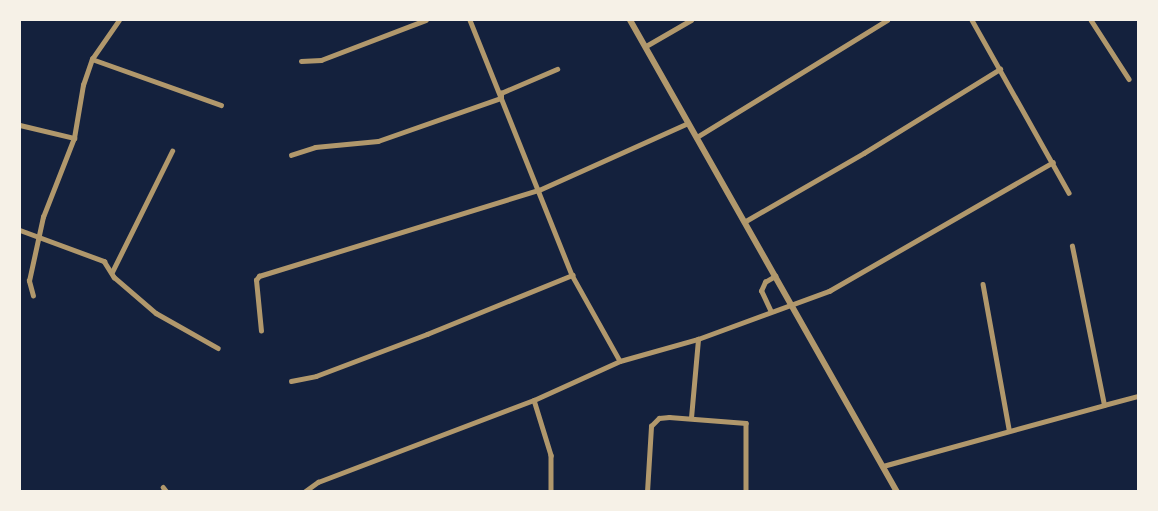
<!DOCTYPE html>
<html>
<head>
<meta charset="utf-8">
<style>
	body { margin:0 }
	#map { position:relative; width:1158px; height:511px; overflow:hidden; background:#14213d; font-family:Literata,serif }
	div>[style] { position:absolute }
	.minor>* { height:4.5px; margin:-2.25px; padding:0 2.25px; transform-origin:2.25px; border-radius:2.25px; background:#b1986c }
	.tertiary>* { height:6px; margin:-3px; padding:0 3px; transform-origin:3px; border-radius:3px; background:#b1986c }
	span { translate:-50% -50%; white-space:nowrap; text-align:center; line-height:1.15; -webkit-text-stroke:5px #f6f1e7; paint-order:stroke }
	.frame { position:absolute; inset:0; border:21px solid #f6f1e7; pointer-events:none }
</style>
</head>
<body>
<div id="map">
	<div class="minor">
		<div style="left:470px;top:20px;width:275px;rotate:68.2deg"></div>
		<div style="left:572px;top:275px;width:98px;rotate:60.8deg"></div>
		<div style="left:972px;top:20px;width:198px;rotate:60.7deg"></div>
		<div style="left:1091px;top:20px;width:70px;rotate:57.2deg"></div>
		<div style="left:646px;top:46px;width:52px;rotate:-30deg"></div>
		<div style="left:92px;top:59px;width:137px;rotate:19.6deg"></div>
		<div style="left:301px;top:61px;width:20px;rotate:-3deg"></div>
		<div style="left:321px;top:60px;width:112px;rotate:-20.9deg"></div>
		<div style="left:20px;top:125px;width:56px;rotate:13.5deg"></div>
		<div style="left:697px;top:137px;width:223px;rotate:-31.6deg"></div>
		<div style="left:291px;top:155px;width:25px;rotate:-18deg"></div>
		<div style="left:315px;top:147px;width:63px;rotate:-5.4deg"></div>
		<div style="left:378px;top:141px;width:130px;rotate:-19.3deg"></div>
		<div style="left:501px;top:98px;width:5px;rotate:-90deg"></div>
		<div style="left:501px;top:93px;width:61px;rotate:-23.2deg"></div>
		<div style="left:744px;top:222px;width:138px;rotate:-29.9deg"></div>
		<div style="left:864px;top:153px;width:160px;rotate:-31.7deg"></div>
		<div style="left:20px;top:230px;width:90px;rotate:20.3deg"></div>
		<div style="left:104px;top:261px;width:19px;rotate:58deg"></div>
		<div style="left:114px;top:277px;width:55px;rotate:40.6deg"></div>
		<div style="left:156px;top:313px;width:71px;rotate:29.4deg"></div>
		<div style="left:112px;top:272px;width:135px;rotate:-63.6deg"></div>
		<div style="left:983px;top:284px;width:147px;rotate:79.8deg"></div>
		<div style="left:33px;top:296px;width:16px;rotate:-105deg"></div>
		<div style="left:29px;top:281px;width:66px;rotate:-77.7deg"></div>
		<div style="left:43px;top:217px;width:85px;rotate:-68.6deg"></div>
		<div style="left:74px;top:138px;width:54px;rotate:-80.4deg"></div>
		<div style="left:83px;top:85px;width:28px;rotate:-71deg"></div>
		<div style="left:92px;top:59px;width:47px;rotate:-55.3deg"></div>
		<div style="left:771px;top:312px;width:23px;rotate:-115deg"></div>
		<div style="left:761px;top:291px;width:10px;rotate:-66deg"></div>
		<div style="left:765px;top:282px;width:12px;rotate:-31deg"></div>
		<div style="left:261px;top:331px;width:51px;rotate:-95.6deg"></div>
		<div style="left:256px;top:280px;width:5px;rotate:-53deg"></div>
		<div style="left:259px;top:276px;width:293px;rotate:-17.1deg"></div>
		<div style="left:539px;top:190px;width:163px;rotate:-24.2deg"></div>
		<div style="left:291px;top:381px;width:25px;rotate:-11deg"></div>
		<div style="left:316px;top:376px;width:119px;rotate:-20.7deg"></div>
		<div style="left:427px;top:334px;width:157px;rotate:-22.1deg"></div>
		<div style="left:534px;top:400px;width:58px;rotate:72.8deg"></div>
		<div style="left:551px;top:455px;width:37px;rotate:90deg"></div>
		<div style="left:1104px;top:405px;width:35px;rotate:-15deg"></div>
		<div style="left:691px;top:418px;width:79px;rotate:-84.9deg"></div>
		<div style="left:883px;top:466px;width:229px;rotate:-15.4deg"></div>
		<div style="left:1104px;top:405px;width:162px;rotate:-101.4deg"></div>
		<div style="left:163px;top:487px;width:6px;rotate:51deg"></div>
		<div style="left:304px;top:492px;width:17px;rotate:-36deg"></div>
		<div style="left:318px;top:482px;width:231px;rotate:-20.8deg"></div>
		<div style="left:534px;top:400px;width:94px;rotate:-24.4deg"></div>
		<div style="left:620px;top:361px;width:81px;rotate:-15.8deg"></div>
		<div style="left:698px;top:339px;width:140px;rotate:-20.1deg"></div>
		<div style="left:829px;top:291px;width:258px;rotate:-29.9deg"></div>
		<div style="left:647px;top:492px;width:66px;rotate:-86.5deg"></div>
		<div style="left:651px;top:426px;width:11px;rotate:-45deg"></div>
		<div style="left:659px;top:418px;width:10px;rotate:-6deg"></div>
		<div style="left:669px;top:417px;width:77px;rotate:4.5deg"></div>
		<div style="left:746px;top:423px;width:69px;rotate:90deg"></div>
	</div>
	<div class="tertiary">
		<div style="left:630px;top:20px;width:542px;rotate:60.5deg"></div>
	</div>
	<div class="frame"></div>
</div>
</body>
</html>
